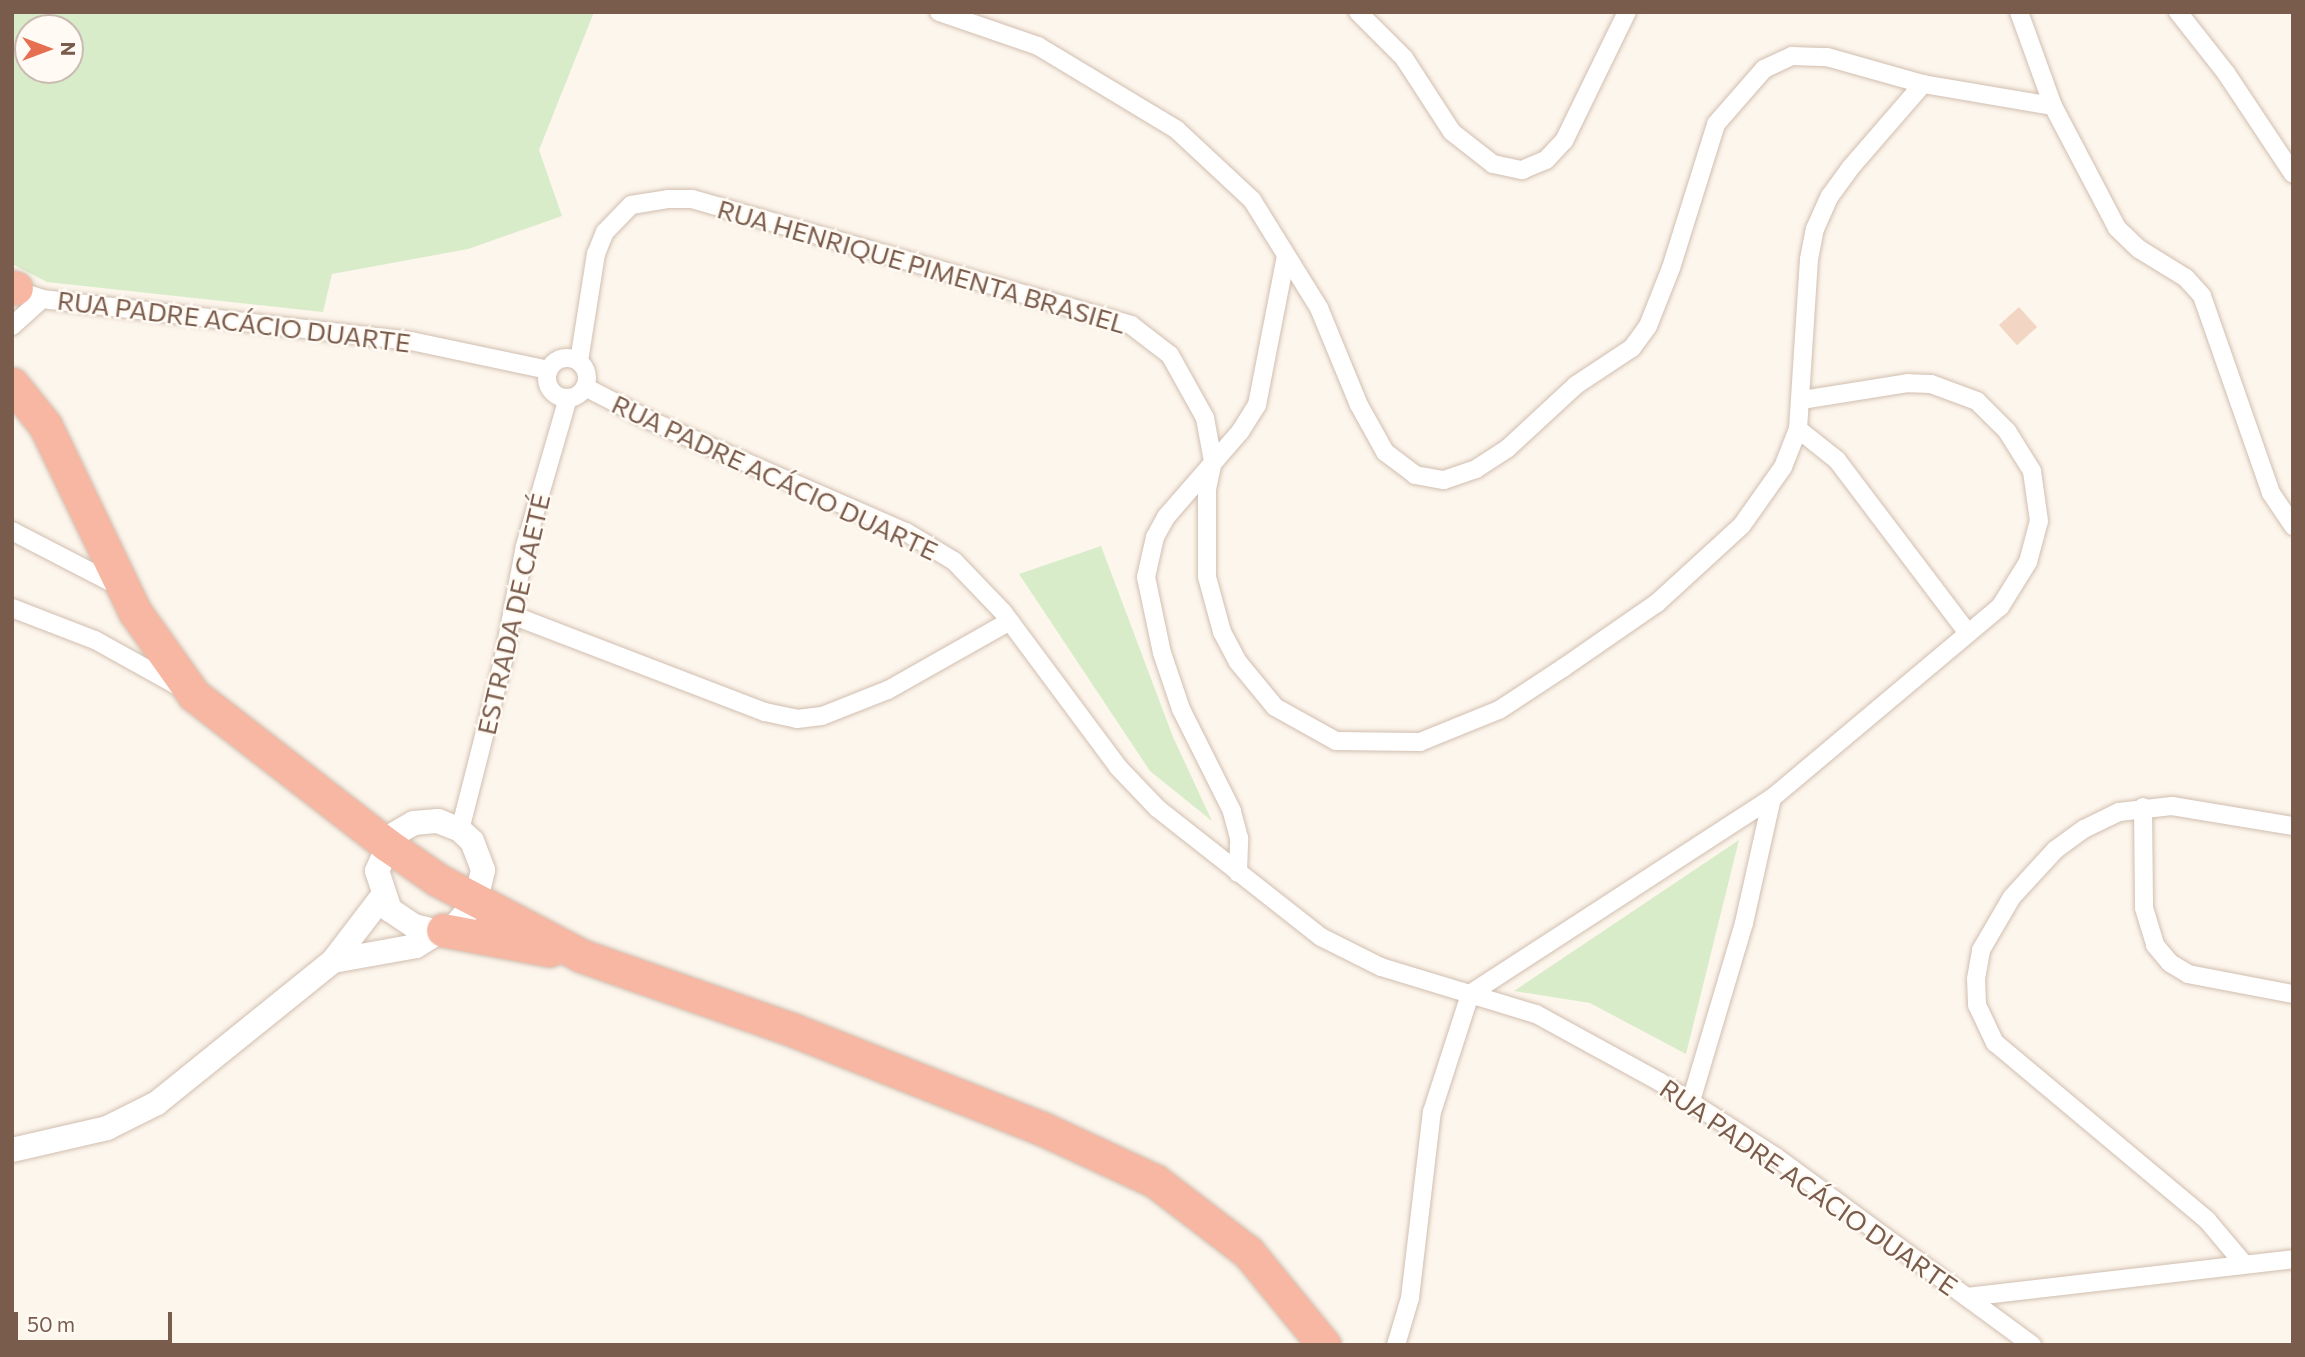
<!DOCTYPE html>
<html>
<head>
<meta charset="utf-8">
<style>
	body { margin:0 }
	#map { position:relative; width:2305px; height:1357px; overflow:hidden; background:#fdf6ec; font-family:Commissioner,sans-serif }
	div>[style] { position:absolute }
	.green>* { inset:0; background:#d8ecc9 }
	.building>* { inset:0; background:#f3d5c3; transform-origin:0 0 }
	.roads { filter:drop-shadow(0 0 2px #d1beb0) drop-shadow(0 0 2px #d1beb0) }
	.street>* { height:18px; margin:-9px; padding:0 9px; transform-origin:9px; border-radius:9px; background:#fff }
	.street>.ring { margin:-9px; padding:0; box-sizing:content-box; background:none; border:18px solid #fff; border-radius:50% }
	.secondary>* { height:24px; margin:-12px; padding:0 12px; transform-origin:12px; border-radius:12px; background:#fff }
	.highway>* { height:33px; margin:-16.5px; padding:0 16.5px; transform-origin:16.5px; border-radius:16.5px; background:#f7b7a3 }
	span { translate:-50% -50%; white-space:nowrap; text-align:center; line-height:1.15; -webkit-text-stroke:5px #fffaf3; paint-order:stroke }
	.street-label { font-size:26px; color:#7a5c4d }
	.frame { position:absolute; inset:0; border:14px solid #7a5c4d; pointer-events:none }
	.north { position:absolute; left:14px; top:14px; width:70px; height:70px; box-sizing:border-box; background:#fffaf3; border:2px solid #cabbb1; border-radius:50%; rotate:90deg; font-size:19px; font-weight:700; line-height:28px; text-align:center; color:#7a5c4d }
	.north::after { content:''; display:block; margin:auto; width:24px; height:32px; background:#e76f51; clip-path:polygon(50% 0,100% 100%,50% 72%,0 100%) }
	.scale { position:absolute; left:14px; top:1312px; width:158px; height:32px; box-sizing:border-box; border:4px solid #7a5c4d; border-top:0; padding-left:9px; font-size:21px; line-height:24px; white-space:nowrap; color:#7a5c4d; -webkit-text-stroke:5px #fffaf3; paint-order:stroke }
</style>
</head>
<body>
<div id="map">
	<div class="green">
		<div style="clip-path:polygon(evenodd,12px 12px,594px 12px,539px 150px,562px 216px,468px 249px,332px 274px,323px 312px,47px 282px,12px 264px,12px 12px,28px 28px,70px 28px,70px 70px,28px 70px,28px 28px)"></div>
		<div style="clip-path:polygon(1101px 546px,1173px 737px,1212px 821px,1150px 771px,1019px 574px)"></div>
		<div style="clip-path:polygon(1739px 840px,1686px 1054px,1590px 1003px,1514px 991px)"></div>
	</div>
	<div class="building">
		<div style="left:2019px;top:307px;width:27px;height:27px;rotate:48deg"></div>
	</div>
	<div class="roads">
		<div class="street">
			<div style="left:939px;top:12px;width:105px;rotate:19deg"></div>
			<div style="left:1038px;top:46px;width:162px;rotate:31.1deg"></div>
			<div style="left:1177px;top:130px;width:103px;rotate:43deg"></div>
			<div style="left:1252px;top:200px;width:127px;rotate:58.2deg"></div>
			<div style="left:1319px;top:308px;width:105px;rotate:67.6deg"></div>
			<div style="left:1359px;top:405px;width:54px;rotate:61deg"></div>
			<div style="left:1385px;top:452px;width:38px;rotate:37deg"></div>
			<div style="left:1415px;top:475px;width:29px;rotate:10deg"></div>
			<div style="left:1444px;top:480px;width:34px;rotate:-19deg"></div>
			<div style="left:1476px;top:469px;width:38px;rotate:-33deg"></div>
			<div style="left:1508px;top:448px;width:93px;rotate:-42.8deg"></div>
			<div style="left:1576px;top:385px;width:67px;rotate:-33.5deg"></div>
			<div style="left:1632px;top:348px;width:27px;rotate:-54deg"></div>
			<div style="left:1648px;top:326px;width:62px;rotate:-68.4deg"></div>
			<div style="left:1671px;top:268px;width:151px;rotate:-72.6deg"></div>
			<div style="left:1716px;top:124px;width:73px;rotate:-48.9deg"></div>
			<div style="left:1764px;top:69px;width:31px;rotate:-25deg"></div>
			<div style="left:1792px;top:56px;width:35px;rotate:2deg"></div>
			<div style="left:1827px;top:57px;width:100px;rotate:15.7deg"></div>
			<div style="left:1923px;top:84px;width:132px;rotate:9.6deg"></div>
			<div style="left:2053px;top:106px;width:138px;rotate:62.3deg"></div>
			<div style="left:2117px;top:228px;width:30px;rotate:44deg"></div>
			<div style="left:2139px;top:249px;width:55px;rotate:31.7deg"></div>
			<div style="left:2186px;top:278px;width:24px;rotate:48deg"></div>
			<div style="left:2202px;top:296px;width:209px;rotate:70.7deg"></div>
			<div style="left:2271px;top:493px;width:40px;rotate:56deg"></div>
			<div style="left:1358px;top:12px;width:65px;rotate:45deg"></div>
			<div style="left:1404px;top:58px;width:88px;rotate:57deg"></div>
			<div style="left:1452px;top:132px;width:52px;rotate:38deg"></div>
			<div style="left:1493px;top:164px;width:30px;rotate:12deg"></div>
			<div style="left:1522px;top:170px;width:26px;rotate:-23deg"></div>
			<div style="left:1546px;top:160px;width:26px;rotate:-47deg"></div>
			<div style="left:1564px;top:141px;width:144px;rotate:-64deg"></div>
			<div style="left:2019px;top:12px;width:100px;rotate:70.1deg"></div>
			<div style="left:2178px;top:12px;width:78px;rotate:51.8deg"></div>
			<div style="left:2226px;top:73px;width:121px;rotate:56.4deg"></div>
			<div style="left:12px;top:289px;width:32px;rotate:18deg"></div>
			<div style="left:42px;top:299px;width:371px;rotate:6.5deg"></div>
			<div style="left:411px;top:341px;width:141px;rotate:11.9deg"></div>
			<div style="left:12px;top:326px;width:40px;rotate:-42deg"></div>
			<div class="ring" style="left:547px;top:358px;width:22px;height:22px"></div>
			<div style="left:579px;top:361px;width:108px;rotate:-81deg"></div>
			<div style="left:596px;top:254px;width:24px;rotate:-68deg"></div>
			<div style="left:605px;top:232px;width:37px;rotate:-46deg"></div>
			<div style="left:631px;top:205px;width:37px;rotate:-9deg"></div>
			<div style="left:668px;top:199px;width:24px"></div>
			<div style="left:692px;top:199px;width:457px;rotate:16deg"></div>
			<div style="left:1131px;top:325px;width:49px;rotate:37.6deg"></div>
			<div style="left:1170px;top:355px;width:72px;rotate:60.9deg"></div>
			<div style="left:1205px;top:418px;width:44px;rotate:79.5deg"></div>
			<div style="left:1213px;top:461px;width:30px;rotate:102deg"></div>
			<div style="left:1207px;top:490px;width:87px;rotate:90deg"></div>
			<div style="left:1207px;top:577px;width:57px;rotate:74.7deg"></div>
			<div style="left:1222px;top:632px;width:34px;rotate:62deg"></div>
			<div style="left:1238px;top:662px;width:58px;rotate:50.6deg"></div>
			<div style="left:1275px;top:707px;width:70px;rotate:29.1deg"></div>
			<div style="left:1336px;top:741px;width:84px;rotate:0.7deg"></div>
			<div style="left:1420px;top:742px;width:85px;rotate:-22.1deg"></div>
			<div style="left:1499px;top:710px;width:77px;rotate:-33.3deg"></div>
			<div style="left:1563px;top:668px;width:114px;rotate:-34.7deg"></div>
			<div style="left:1657px;top:603px;width:115px;rotate:-42.5deg"></div>
			<div style="left:1742px;top:525px;width:71px;rotate:-54.7deg"></div>
			<div style="left:1783px;top:467px;width:41px;rotate:-68.5deg"></div>
			<div style="left:1798px;top:429px;width:170px;rotate:-86.3deg"></div>
			<div style="left:1809px;top:259px;width:31px;rotate:-79deg"></div>
			<div style="left:1815px;top:229px;width:36px;rotate:-66deg"></div>
			<div style="left:1830px;top:196px;width:36px;rotate:-54deg"></div>
			<div style="left:1851px;top:167px;width:110px;rotate:-49.1deg"></div>
			<div style="left:585px;top:387px;width:70px;rotate:27.3deg"></div>
			<div style="left:647px;top:419px;width:283px;rotate:23.6deg"></div>
			<div style="left:906px;top:532px;width:56px;rotate:31.1deg"></div>
			<div style="left:954px;top:561px;width:71px;rotate:46.1deg"></div>
			<div style="left:1003px;top:612px;width:193px;rotate:53.4deg"></div>
			<div style="left:1118px;top:767px;width:57px;rotate:46.4deg"></div>
			<div style="left:1157px;top:808px;width:209px;rotate:38.2deg"></div>
			<div style="left:1321px;top:937px;width:67px;rotate:26.6deg"></div>
			<div style="left:1381px;top:967px;width:162px;rotate:16.9deg"></div>
			<div style="left:1536px;top:1014px;width:141px;rotate:28.7deg"></div>
			<div style="left:1660px;top:1082px;width:138px;rotate:32.9deg"></div>
			<div style="left:1776px;top:1157px;width:318px;rotate:36.3deg"></div>
			<div style="left:1798px;top:429px;width:50px;rotate:38.5deg"></div>
			<div style="left:1837px;top:460px;width:217px;rotate:52.9deg"></div>
			<div style="left:12px;top:531px;width:124px;rotate:27.4deg"></div>
			<div style="left:12px;top:608px;width:89px;rotate:21.1deg"></div>
			<div style="left:95px;top:640px;width:95px;rotate:29deg"></div>
			<div style="left:512px;top:615px;width:271px;rotate:21deg"></div>
			<div style="left:765px;top:712px;width:33px;rotate:12deg"></div>
			<div style="left:797px;top:719px;width:25px;rotate:-7deg"></div>
			<div style="left:822px;top:716px;width:71px;rotate:-21.5deg"></div>
			<div style="left:888px;top:690px;width:140px;rotate:-29.5deg"></div>
			<div style="left:2143px;top:807px;width:101px;rotate:89.4deg"></div>
			<div style="left:2144px;top:908px;width:39px;rotate:73deg"></div>
			<div style="left:2155px;top:945px;width:23px;rotate:50deg"></div>
			<div style="left:2170px;top:963px;width:21px;rotate:31deg"></div>
			<div style="left:2188px;top:974px;width:107px;rotate:10.8deg"></div>
			<div style="left:460px;top:830px;width:174px;rotate:-75.7deg"></div>
			<div style="left:503px;top:661px;width:117px;rotate:-79.2deg"></div>
			<div style="left:525px;top:546px;width:154px;rotate:-73.8deg"></div>
			<div style="left:1238px;top:873px;width:35px;rotate:-88deg"></div>
			<div style="left:1239px;top:838px;width:28px;rotate:-105deg"></div>
			<div style="left:1232px;top:811px;width:114px;rotate:-116.6deg"></div>
			<div style="left:1181px;top:709px;width:59px;rotate:-108.7deg"></div>
			<div style="left:1162px;top:653px;width:78px;rotate:-101.9deg"></div>
			<div style="left:1146px;top:577px;width:41px;rotate:-77.3deg"></div>
			<div style="left:1155px;top:537px;width:23px;rotate:-61deg"></div>
			<div style="left:1166px;top:517px;width:113px;rotate:-49deg"></div>
			<div style="left:1240px;top:432px;width:32px;rotate:-58deg"></div>
			<div style="left:1257px;top:405px;width:152px;rotate:-79deg"></div>
			<div style="left:1691px;top:1101px;width:186px;rotate:-73.4deg"></div>
			<div style="left:1744px;top:923px;width:128px;rotate:-77.4deg"></div>
			<div style="left:2244px;top:1264px;width:57px;rotate:-130.1deg"></div>
			<div style="left:2207px;top:1220px;width:276px;rotate:-140.1deg"></div>
			<div style="left:1995px;top:1043px;width:42px;rotate:-115.3deg"></div>
			<div style="left:1977px;top:1005px;width:26px;rotate:-92deg"></div>
			<div style="left:1976px;top:979px;width:29px;rotate:-80deg"></div>
			<div style="left:1981px;top:950px;width:61px;rotate:-59.7deg"></div>
			<div style="left:2012px;top:897px;width:64px;rotate:-47.5deg"></div>
			<div style="left:2055px;top:850px;width:36px;rotate:-36deg"></div>
			<div style="left:2084px;top:829px;width:39px;rotate:-26deg"></div>
			<div style="left:2119px;top:812px;width:53px;rotate:-6.5deg"></div>
			<div style="left:2172px;top:806px;width:123px;rotate:9.4deg"></div>
			<div style="left:1967px;top:1297px;width:328px;rotate:-6.6deg"></div>
			<div style="left:1396px;top:1345px;width:49px;rotate:-73.4deg"></div>
			<div style="left:1410px;top:1298px;width:187px;rotate:-83.3deg"></div>
			<div style="left:1432px;top:1112px;width:124px;rotate:-72.1deg"></div>
			<div style="left:1470px;top:994px;width:360px;rotate:-33deg"></div>
			<div style="left:1772px;top:798px;width:297px;rotate:-40deg"></div>
			<div style="left:2000px;top:607px;width:53px;rotate:-58.1deg"></div>
			<div style="left:2028px;top:562px;width:42px;rotate:-75deg"></div>
			<div style="left:2039px;top:521px;width:50px;rotate:-98deg"></div>
			<div style="left:2032px;top:471px;width:47px;rotate:-122deg"></div>
			<div style="left:2007px;top:431px;width:42px;rotate:-135deg"></div>
			<div style="left:1977px;top:401px;width:49px;rotate:-159.7deg"></div>
			<div style="left:1931px;top:384px;width:23px;rotate:-178deg"></div>
			<div style="left:1908px;top:383px;width:107px;rotate:170.9deg"></div>
		</div>
		<div class="secondary">
			<div style="left:438px;top:821px;width:24px;rotate:22deg"></div>
			<div style="left:460px;top:830px;width:16px;rotate:43deg"></div>
			<div style="left:472px;top:841px;width:31px;rotate:69deg"></div>
			<div style="left:483px;top:870px;width:32px;rotate:103deg"></div>
			<div style="left:476px;top:901px;width:30px;rotate:130deg"></div>
			<div style="left:457px;top:924px;width:21px;rotate:157deg"></div>
			<div style="left:438px;top:932px;width:25px;rotate:-166deg"></div>
			<div style="left:414px;top:926px;width:29px;rotate:-146deg"></div>
			<div style="left:390px;top:910px;width:41px;rotate:-108.4deg"></div>
			<div style="left:377px;top:871px;width:39px;rotate:-66deg"></div>
			<div style="left:393px;top:835px;width:24px;rotate:-30deg"></div>
			<div style="left:414px;top:823px;width:24px;rotate:-5deg"></div>
			<div style="left:333px;top:961px;width:84px;rotate:-10.2deg"></div>
			<div style="left:416px;top:946px;width:26px;rotate:-32deg"></div>
			<div style="left:12px;top:1150px;width:98px;rotate:-13deg"></div>
			<div style="left:107px;top:1128px;width:56px;rotate:-26.6deg"></div>
			<div style="left:157px;top:1103px;width:226px;rotate:-38.9deg"></div>
			<div style="left:333px;top:961px;width:81px;rotate:-52.6deg"></div>
		</div>
		<div class="highway">
			<div style="left:12px;top:287px;width:4px;rotate:14deg"></div>
			<div style="left:12px;top:384px;width:53px;rotate:51.2deg"></div>
			<div style="left:45px;top:425px;width:208px;rotate:64.3deg"></div>
			<div style="left:135px;top:612px;width:102px;rotate:54.6deg"></div>
			<div style="left:194px;top:695px;width:243px;rotate:37.8deg"></div>
			<div style="left:386px;top:844px;width:63px;rotate:34.7deg"></div>
			<div style="left:438px;top:880px;width:163px;rotate:27.8deg"></div>
			<div style="left:582px;top:956px;width:224px;rotate:19.3deg"></div>
			<div style="left:793px;top:1030px;width:269px;rotate:21.6deg"></div>
			<div style="left:1043px;top:1129px;width:123px;rotate:24.9deg"></div>
			<div style="left:1155px;top:1181px;width:117px;rotate:37.4deg"></div>
			<div style="left:1248px;top:1252px;width:120px;rotate:50.7deg"></div>
			<div style="left:443px;top:930px;width:108px;rotate:10.7deg"></div>
		</div>
	</div>
	<div class="street-label">
		<span style="left:922px;top:266px;rotate:16deg">RUA HENRIQUE PIMENTA BRASIEL</span>
		<span style="left:234px;top:321px;rotate:7deg">RUA PADRE ACÁCIO DUARTE</span>
		<span style="left:775px;top:477px;rotate:25deg">RUA PADRE ACÁCIO DUARTE</span>
		<span style="left:513px;top:614px;rotate:-77deg">ESTRADA DE CAETÉ</span>
		<span style="left:1809px;top:1187px;rotate:35deg">RUA PADRE ACÁCIO DUARTE</span>
	</div>
	<div class="frame"></div>
	<div class="north">N</div>
	<div class="scale">50 m</div>
</div>
</body>
</html>
